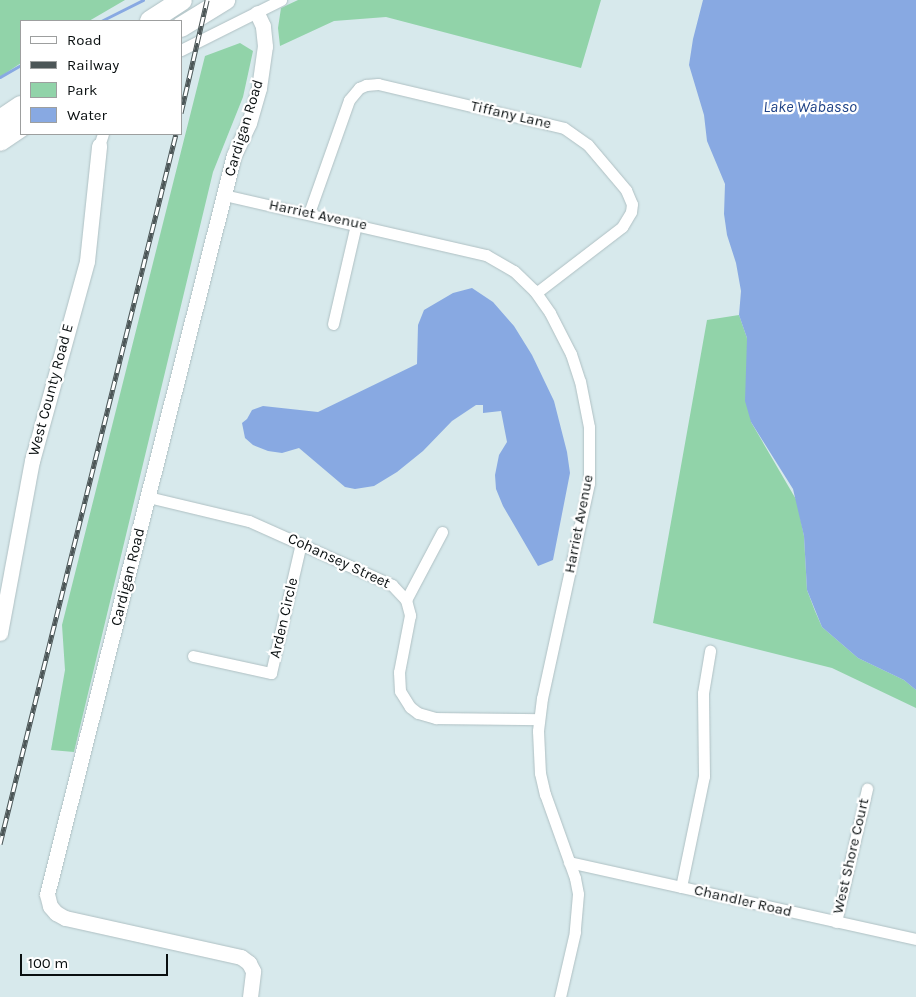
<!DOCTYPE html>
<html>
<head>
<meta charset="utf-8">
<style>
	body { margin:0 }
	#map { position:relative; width:916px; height:997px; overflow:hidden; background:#d7e9ec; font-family:Karla,sans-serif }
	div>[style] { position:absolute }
	.green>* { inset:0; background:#91d3a9 }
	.water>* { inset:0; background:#88a9e2 }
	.stream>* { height:3px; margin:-1.5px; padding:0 1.5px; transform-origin:1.5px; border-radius:1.5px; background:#88a9e2 }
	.roads { filter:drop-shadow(0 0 1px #afc0c3) drop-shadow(0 0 1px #afc0c3) }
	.street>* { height:11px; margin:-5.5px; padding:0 5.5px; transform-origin:5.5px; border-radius:5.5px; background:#fff }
	.secondary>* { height:15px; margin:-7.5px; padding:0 7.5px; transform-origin:7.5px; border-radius:7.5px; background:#fff }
	.highway>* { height:20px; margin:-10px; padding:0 10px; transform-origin:10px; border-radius:10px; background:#fff }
	.rail>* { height:5px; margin-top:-2.5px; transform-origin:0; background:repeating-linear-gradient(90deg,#fff 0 9px,#4c5657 0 18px); box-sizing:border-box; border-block:1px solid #4c5657 }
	span { translate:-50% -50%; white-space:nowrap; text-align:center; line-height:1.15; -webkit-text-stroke:4.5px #fff; paint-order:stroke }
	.street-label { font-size:15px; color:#090f10 }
	.water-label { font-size:16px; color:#1f4387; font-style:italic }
	.legend { position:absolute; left:20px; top:20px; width:162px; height:115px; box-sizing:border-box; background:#fff; border:1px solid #9d9f9f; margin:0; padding:6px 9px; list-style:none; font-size:15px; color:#090f10 }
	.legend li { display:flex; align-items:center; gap:10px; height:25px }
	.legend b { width:25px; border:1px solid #9d9f9f }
	.scale { position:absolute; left:20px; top:954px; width:148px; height:22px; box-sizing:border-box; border:2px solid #090f10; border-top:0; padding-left:6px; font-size:15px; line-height:18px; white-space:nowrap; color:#090f10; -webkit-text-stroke:4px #fff; paint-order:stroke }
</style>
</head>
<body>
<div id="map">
	<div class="green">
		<div style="clip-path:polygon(0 0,125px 0,89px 21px,21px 21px,21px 63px,0 77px)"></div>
		<div style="clip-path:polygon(298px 0,601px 0,581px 68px,386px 17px,334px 21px,280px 46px,278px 28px,281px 8px)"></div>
		<div style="clip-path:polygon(240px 43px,253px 51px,243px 97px,213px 172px,74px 752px,51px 750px,65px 670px,62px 625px,205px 56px)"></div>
		<div style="clip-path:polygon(739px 315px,747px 338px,751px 422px,797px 501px,804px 536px,807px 590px,815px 611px,822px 627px,858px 658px,904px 680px,916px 690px,916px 708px,832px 668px,653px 623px,707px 320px)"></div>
	</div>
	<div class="water">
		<div style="clip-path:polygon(703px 0,916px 0,916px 690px,904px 680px,858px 658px,822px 627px,807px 590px,804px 536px,793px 489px,751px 422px,745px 401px,747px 338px,739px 315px,741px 291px,736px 263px,727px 235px,724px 214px,725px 184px,707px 141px,704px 115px,689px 65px,693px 39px)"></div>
		<div style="clip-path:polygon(472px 288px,493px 302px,514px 326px,532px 355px,554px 401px,567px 452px,570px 473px,553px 560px,538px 566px,503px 506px,496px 489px,495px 475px,499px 455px,507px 442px,501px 411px,483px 413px,483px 405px,476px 405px,452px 421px,423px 451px,397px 472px,374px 486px,355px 489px,345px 487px,299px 448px,282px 453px,268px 451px,253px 445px,245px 438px,242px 423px,247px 419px,252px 410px,263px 406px,318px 412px,417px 364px,418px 325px,424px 310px,453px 293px)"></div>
	</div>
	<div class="stream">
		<div style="left:101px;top:21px;width:47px;rotate:-26.6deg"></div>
		<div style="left:0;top:77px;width:24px;rotate:-30deg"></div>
	</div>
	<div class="roads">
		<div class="street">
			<div style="left:181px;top:50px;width:112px;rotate:-26.6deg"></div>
			<div style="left:99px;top:146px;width:13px;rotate:-72deg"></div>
			<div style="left:224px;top:195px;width:269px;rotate:12.9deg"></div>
			<div style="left:486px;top:255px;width:32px;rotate:30deg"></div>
			<div style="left:514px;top:271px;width:28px;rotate:44deg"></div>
			<div style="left:534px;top:290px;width:28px;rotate:55deg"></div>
			<div style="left:550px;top:313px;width:46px;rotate:62.9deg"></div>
			<div style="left:571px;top:354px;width:28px;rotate:72deg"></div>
			<div style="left:580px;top:381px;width:47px;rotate:78.9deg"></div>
			<div style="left:589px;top:427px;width:56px;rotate:90deg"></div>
			<div style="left:589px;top:483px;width:220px;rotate:102.3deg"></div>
			<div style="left:542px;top:698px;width:33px;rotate:97deg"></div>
			<div style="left:538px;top:731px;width:42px;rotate:87.3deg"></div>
			<div style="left:540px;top:773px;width:22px;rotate:77deg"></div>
			<div style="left:545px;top:794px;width:89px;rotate:70.3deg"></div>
			<div style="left:575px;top:878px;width:16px;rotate:79deg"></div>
			<div style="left:578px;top:894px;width:38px;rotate:95deg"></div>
			<div style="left:575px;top:932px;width:67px;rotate:103deg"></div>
			<div style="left:309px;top:213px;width:120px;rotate:-70.5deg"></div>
			<div style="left:349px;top:100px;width:16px;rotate:-50deg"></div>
			<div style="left:359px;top:88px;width:8px;rotate:-23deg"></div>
			<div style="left:366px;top:85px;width:12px;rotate:-5deg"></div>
			<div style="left:378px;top:84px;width:191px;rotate:13.3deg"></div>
			<div style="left:564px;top:128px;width:29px;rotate:35deg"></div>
			<div style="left:588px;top:145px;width:59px;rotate:49.8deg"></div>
			<div style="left:626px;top:190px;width:15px;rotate:67deg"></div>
			<div style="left:632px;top:204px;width:8px;rotate:97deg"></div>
			<div style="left:631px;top:212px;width:17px;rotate:121deg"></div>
			<div style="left:622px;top:227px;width:108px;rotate:142.5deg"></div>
			<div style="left:333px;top:324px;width:103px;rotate:-77deg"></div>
			<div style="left:148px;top:497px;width:104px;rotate:13.4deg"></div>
			<div style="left:249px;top:521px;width:157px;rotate:24.1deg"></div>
			<div style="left:392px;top:585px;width:21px;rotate:47deg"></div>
			<div style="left:406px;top:600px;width:16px;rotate:75deg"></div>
			<div style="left:410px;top:615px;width:58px;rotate:100.9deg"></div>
			<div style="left:399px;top:672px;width:19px;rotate:87deg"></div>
			<div style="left:400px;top:691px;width:19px;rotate:58deg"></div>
			<div style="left:410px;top:707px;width:10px;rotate:37deg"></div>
			<div style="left:418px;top:713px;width:19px;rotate:16deg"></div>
			<div style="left:436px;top:718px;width:103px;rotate:0.6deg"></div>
			<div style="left:406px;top:600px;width:77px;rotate:-62.1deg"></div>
			<div style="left:193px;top:656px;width:80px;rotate:12.3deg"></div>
			<div style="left:271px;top:673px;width:133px;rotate:-77deg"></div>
			<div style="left:569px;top:862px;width:355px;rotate:12.5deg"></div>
			<div style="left:681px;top:887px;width:113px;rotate:-78.3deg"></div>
			<div style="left:704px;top:776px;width:83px;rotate:-90.7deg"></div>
			<div style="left:703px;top:693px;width:43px;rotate:-80.5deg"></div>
			<div style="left:836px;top:922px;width:137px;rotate:-76.9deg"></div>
		</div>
		<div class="secondary">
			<div style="left:0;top:633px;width:175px;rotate:-79.5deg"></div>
			<div style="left:32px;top:461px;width:207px;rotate:-74.6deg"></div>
			<div style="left:87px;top:261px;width:116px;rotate:-84deg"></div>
			<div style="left:250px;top:997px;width:26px;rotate:-83deg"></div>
			<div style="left:253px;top:971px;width:9px;rotate:-117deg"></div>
			<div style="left:249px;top:963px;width:10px;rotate:-143deg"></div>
			<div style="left:241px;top:957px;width:180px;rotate:-167.5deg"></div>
			<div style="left:65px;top:918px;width:10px;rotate:-151deg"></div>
			<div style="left:56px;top:913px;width:9px;rotate:-131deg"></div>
			<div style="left:50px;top:906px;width:12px;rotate:-104deg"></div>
			<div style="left:47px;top:894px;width:762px;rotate:-75.8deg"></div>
			<div style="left:234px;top:155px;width:35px;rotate:-65deg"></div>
			<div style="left:249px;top:123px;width:36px;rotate:-74deg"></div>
			<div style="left:259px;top:88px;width:42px;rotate:-81.9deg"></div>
			<div style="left:265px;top:46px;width:20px;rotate:-96deg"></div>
			<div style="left:263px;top:26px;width:14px;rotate:-115deg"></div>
		</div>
		<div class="highway">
			<div style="left:150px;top:21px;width:38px;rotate:-33deg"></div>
			<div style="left:181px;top:27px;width:52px;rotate:-31.5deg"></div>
			<div style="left:0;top:120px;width:25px;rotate:-34deg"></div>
			<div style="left:0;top:141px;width:25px;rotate:-34deg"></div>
		</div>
	</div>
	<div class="rail">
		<div style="left:181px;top:113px;width:116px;rotate:-77deg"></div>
		<div style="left:0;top:844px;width:731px;rotate:-76.08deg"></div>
	</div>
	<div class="street-label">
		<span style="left:511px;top:115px;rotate:13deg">Tiffany Lane</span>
		<span style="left:244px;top:128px;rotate:-73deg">Cardigan Road</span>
		<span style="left:318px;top:215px;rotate:12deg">Harriet Avenue</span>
		<span style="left:51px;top:390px;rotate:-75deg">West County Road E</span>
		<span style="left:579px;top:524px;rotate:-79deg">Harriet Avenue</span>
		<span style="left:339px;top:561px;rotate:25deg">Cohansey Street</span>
		<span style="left:128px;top:577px;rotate:-76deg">Cardigan Road</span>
		<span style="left:284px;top:618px;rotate:-77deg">Arden Circle</span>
		<span style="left:851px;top:856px;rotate:-77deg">West Shore Court</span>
		<span style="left:743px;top:901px;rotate:13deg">Chandler Road</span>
	</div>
	<div class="water-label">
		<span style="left:810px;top:107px">Lake Wabasso</span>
	</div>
	<ul class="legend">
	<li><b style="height:6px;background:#fff"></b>Road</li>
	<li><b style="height:6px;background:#4c5657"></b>Railway</li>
	<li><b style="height:14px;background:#91d3a9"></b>Park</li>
	<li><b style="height:14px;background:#88a9e2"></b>Water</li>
	</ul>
	<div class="scale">100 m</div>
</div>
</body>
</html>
